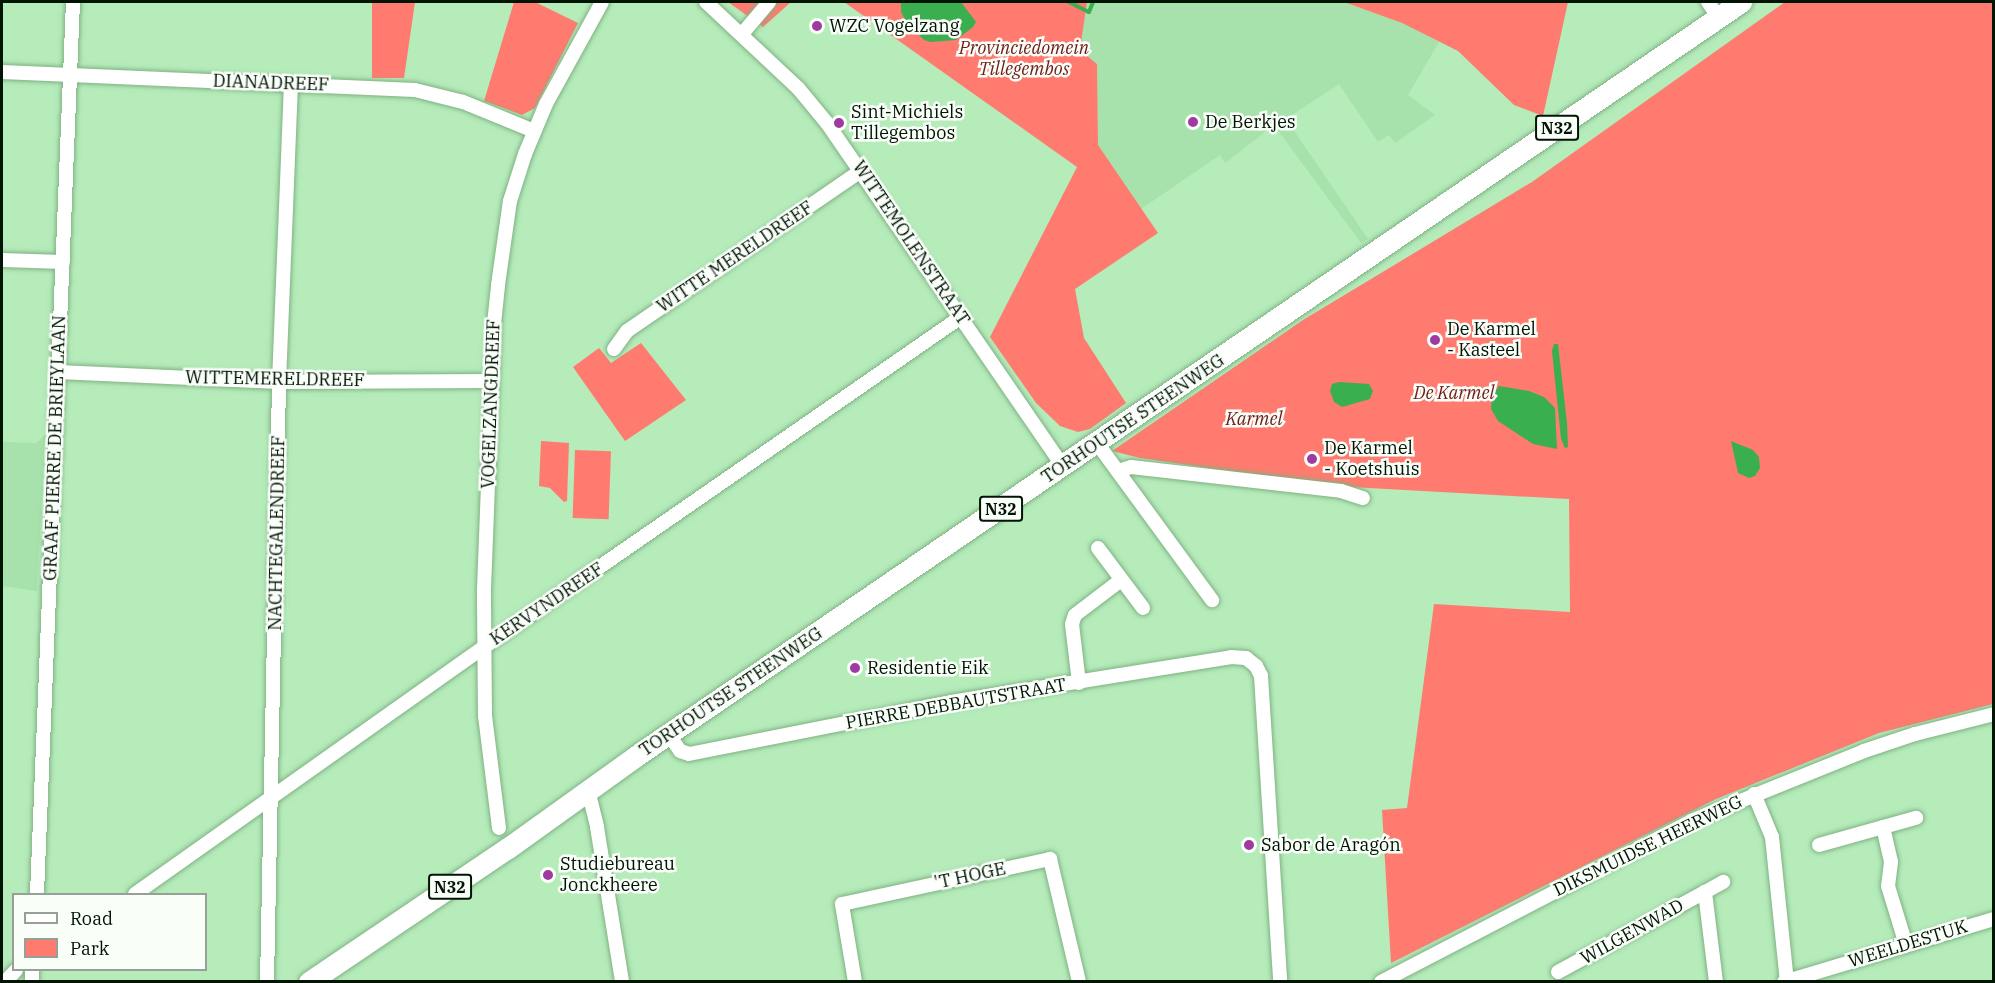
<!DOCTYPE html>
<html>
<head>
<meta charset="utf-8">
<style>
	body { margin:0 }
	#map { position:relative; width:1995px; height:983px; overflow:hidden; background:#b6ebba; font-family:"IBM Plex Serif",serif }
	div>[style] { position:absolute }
	.built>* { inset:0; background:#a7e1ab }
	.green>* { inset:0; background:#ff7b6f; transform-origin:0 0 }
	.water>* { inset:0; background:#3aaf50 }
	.stream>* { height:4px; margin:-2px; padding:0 2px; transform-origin:2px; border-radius:2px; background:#3aaf50 }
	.roads { filter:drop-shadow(0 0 2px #7fb283) drop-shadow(0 0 2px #7fb283) }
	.minor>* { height:14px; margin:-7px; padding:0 7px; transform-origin:7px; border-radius:7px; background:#fff }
	.primary>* { height:21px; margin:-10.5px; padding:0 10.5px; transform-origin:10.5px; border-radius:10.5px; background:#fff }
	.dots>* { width:16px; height:16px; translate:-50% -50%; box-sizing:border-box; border:3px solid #f9fef9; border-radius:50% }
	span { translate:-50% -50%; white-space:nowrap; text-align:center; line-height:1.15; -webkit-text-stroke:5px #f9fef9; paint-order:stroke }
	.shield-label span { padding:2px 4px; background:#f9fef9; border:2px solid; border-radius:4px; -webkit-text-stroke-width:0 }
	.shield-label { font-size:16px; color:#021404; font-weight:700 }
	.poi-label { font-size:18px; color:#021404 }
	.left { translate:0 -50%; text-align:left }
	.park-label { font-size:18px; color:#711c19; font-style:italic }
	.street-label { font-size:18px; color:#021404 }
	.frame { position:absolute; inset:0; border:3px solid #021404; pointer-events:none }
	.legend { position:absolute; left:12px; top:893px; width:195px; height:78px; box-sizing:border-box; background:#f9fef9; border:2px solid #96a097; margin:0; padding:8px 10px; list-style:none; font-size:18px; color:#021404 }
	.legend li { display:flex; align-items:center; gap:12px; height:30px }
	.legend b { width:30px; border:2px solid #96a097 }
</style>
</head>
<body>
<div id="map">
	<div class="built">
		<div style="clip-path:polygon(1087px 2px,1344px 2px,1402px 23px,1439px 42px,1408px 95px,1435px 115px,1395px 143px,1389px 135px,1378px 142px,1339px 84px,1286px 119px,1368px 239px,1361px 243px,1274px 125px,1225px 163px,1220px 155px,1141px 209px,1098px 145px,1097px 64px,1080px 50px)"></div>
		<div style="clip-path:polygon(45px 435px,37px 591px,2px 586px,2px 442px,36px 443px)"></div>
	</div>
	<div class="green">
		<div style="clip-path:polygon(372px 2px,415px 2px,404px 78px,372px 78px)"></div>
		<div style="clip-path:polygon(514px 2px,535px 2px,578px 23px,535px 108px,522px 115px,484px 101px)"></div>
		<div style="clip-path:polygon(728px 2px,791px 2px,763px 27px)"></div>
		<div style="clip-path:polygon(844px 2px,1087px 2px,1080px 50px,1097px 64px,1098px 145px,1158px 233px,1075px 289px,1084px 338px,1126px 403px,1090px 429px,1078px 432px,1060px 426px,1036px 403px,990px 337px,1077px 167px)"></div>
		<div style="clip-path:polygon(1344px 2px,1568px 2px,1543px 116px,1514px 105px,1458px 51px,1402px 23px)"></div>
		<div style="clip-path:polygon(1785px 2px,1993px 2px,1993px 704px,1879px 733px,1716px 799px,1391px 963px,1382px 810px,1407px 808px,1434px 604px,1570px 612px,1569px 499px,1333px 486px,1140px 458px,1112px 451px,1303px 320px,1532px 182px)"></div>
		<div style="clip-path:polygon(641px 343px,686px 400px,625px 441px,573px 367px,599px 348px,611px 363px)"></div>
		<div style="clip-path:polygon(541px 441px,569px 443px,567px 501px,564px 502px,550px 488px,539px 486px)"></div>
		<div style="left:575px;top:450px;width:36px;height:68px;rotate:2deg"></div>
	</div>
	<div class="water">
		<div style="clip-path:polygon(901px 2px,961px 2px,976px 22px,973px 27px,956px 40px,931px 42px,924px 40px,908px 25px,901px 12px)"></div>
		<div style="clip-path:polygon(1554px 344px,1558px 344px,1567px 423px,1568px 447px,1565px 448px,1561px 439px,1552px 351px)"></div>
		<div style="clip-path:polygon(1339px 382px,1369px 384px,1373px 391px,1370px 399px,1342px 407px,1334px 402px,1330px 391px,1332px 384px)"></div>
		<div style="clip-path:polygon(1499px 386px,1529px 391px,1544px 397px,1555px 408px,1557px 449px,1533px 444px,1498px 421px,1491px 409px,1492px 396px)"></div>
		<div style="clip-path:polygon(1731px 441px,1753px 450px,1759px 457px,1760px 468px,1755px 476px,1749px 478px,1738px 473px)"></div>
	</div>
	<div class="stream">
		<div style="left:1069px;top:2px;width:22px;rotate:27deg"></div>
		<div style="left:1089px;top:12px;width:11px;rotate:-68deg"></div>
	</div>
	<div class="roads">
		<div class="minor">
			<div style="left:706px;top:2px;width:126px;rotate:43.1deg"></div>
			<div style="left:798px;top:88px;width:45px;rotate:50.4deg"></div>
			<div style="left:827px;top:123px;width:416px;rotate:55.5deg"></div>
			<div style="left:1708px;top:2px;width:18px;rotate:56deg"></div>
			<div style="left:742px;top:34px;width:42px;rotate:-49.8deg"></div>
			<div style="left:2px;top:72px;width:413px;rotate:2.5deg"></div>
			<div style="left:415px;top:90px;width:49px;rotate:14deg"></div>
			<div style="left:463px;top:102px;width:77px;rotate:22.2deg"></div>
			<div style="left:2px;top:260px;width:61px;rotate:1.9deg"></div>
			<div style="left:614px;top:349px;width:22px;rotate:-54deg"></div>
			<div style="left:627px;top:331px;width:283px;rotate:-34.4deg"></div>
			<div style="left:58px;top:372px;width:221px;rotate:2.6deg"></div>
			<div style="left:279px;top:382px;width:213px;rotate:-0.3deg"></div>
			<div style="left:1097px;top:443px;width:195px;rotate:53.8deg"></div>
			<div style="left:1118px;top:471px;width:14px;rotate:-17deg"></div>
			<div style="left:1131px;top:467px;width:211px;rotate:6.5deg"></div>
			<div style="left:1341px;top:491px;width:23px;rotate:18deg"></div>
			<div style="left:1098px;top:548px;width:75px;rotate:53.1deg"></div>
			<div style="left:1079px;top:683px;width:59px;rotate:-96.8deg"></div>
			<div style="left:1072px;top:624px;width:9px;rotate:-72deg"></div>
			<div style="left:1075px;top:615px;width:58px;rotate:-37.3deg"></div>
			<div style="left:669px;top:735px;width:19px;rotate:55deg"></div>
			<div style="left:680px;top:751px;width:9px;rotate:18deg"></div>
			<div style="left:689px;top:754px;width:267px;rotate:-11.2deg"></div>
			<div style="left:951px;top:702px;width:284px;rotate:-9.1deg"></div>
			<div style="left:1231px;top:657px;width:15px;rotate:4deg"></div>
			<div style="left:1246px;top:658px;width:13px;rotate:39deg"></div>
			<div style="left:1256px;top:666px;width:11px;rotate:63deg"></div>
			<div style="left:1261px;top:676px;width:307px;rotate:86.4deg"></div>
			<div style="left:588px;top:790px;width:38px;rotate:76deg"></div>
			<div style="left:597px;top:827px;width:157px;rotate:80.8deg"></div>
			<div style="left:1754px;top:794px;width:47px;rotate:67.3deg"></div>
			<div style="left:1772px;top:837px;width:146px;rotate:84.1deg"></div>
			<div style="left:1883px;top:827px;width:36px;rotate:77deg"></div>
			<div style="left:1891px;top:862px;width:24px;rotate:97deg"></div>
			<div style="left:1888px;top:886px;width:62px;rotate:73deg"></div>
			<div style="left:499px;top:828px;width:113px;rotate:-97.1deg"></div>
			<div style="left:485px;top:716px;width:127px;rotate:-90.5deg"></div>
			<div style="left:484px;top:589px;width:265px;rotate:-87.8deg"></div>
			<div style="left:494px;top:324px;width:39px;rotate:-84deg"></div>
			<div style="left:498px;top:285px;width:85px;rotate:-81.9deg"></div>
			<div style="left:510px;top:201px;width:49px;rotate:-72.3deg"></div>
			<div style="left:525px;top:154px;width:54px;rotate:-67.2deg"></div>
			<div style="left:546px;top:104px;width:116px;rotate:-61.2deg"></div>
			<div style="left:1819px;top:845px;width:101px;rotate:-15.6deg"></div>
			<div style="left:37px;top:894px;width:893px;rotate:-87.69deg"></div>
			<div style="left:135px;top:894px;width:428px;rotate:-35.3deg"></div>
			<div style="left:484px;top:647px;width:580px;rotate:-34.68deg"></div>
			<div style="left:1558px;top:972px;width:167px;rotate:-28.6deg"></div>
			<div style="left:5px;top:982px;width:16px;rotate:-47deg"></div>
			<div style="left:32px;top:982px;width:12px;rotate:-90deg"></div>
			<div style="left:267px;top:982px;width:600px;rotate:-88.85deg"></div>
			<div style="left:279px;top:382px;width:298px;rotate:-87.7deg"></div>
			<div style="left:855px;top:982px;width:79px;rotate:-99.5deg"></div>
			<div style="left:842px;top:904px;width:213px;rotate:-12.2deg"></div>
			<div style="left:1050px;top:859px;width:126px;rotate:76.7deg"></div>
			<div style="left:1381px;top:982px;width:349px;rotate:-27.4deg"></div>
			<div style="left:1691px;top:821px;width:187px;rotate:-22deg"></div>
			<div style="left:1864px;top:751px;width:54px;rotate:-18.4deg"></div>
			<div style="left:1915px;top:734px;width:81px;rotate:-14.2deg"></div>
			<div style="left:1716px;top:982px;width:91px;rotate:-97deg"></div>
			<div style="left:1705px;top:892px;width:21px;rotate:-29deg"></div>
			<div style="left:1784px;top:982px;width:219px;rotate:-16.7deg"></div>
		</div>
		<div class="primary">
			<div style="left:309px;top:982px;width:240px;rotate:-34deg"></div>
			<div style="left:508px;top:848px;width:158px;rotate:-35.7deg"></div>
			<div style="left:636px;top:756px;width:1338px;rotate:-34.31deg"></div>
		</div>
	</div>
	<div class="dots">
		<div style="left:817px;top:26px;background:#9e3aa0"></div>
		<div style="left:1193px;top:122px;background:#9e3aa0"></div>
		<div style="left:839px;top:123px;background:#9e3aa0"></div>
		<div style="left:1435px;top:340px;background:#9e3aa0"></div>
		<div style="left:1312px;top:459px;background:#9e3aa0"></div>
		<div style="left:855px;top:668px;background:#9e3aa0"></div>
		<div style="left:1249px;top:845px;background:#9e3aa0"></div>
		<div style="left:548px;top:875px;background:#9e3aa0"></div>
	</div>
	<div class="shield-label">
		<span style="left:1557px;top:128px">N32</span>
		<span style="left:1001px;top:509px">N32</span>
		<span style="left:450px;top:887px">N32</span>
	</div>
	<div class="poi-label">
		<span class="left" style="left:829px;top:26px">WZC Vogelzang</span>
		<span class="left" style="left:851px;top:123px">Sint-Michiels<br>Tillegembos</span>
		<span class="left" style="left:1205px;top:122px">De Berkjes</span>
		<span class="left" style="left:1447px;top:340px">De Karmel<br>- Kasteel</span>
		<span class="left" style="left:1324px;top:459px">De Karmel<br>- Koetshuis</span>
		<span class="left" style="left:867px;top:668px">Residentie Eik</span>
		<span class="left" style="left:1261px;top:845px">Sabor de Aragón</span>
		<span class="left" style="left:560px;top:875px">Studiebureau<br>Jonckheere</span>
	</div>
	<div class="park-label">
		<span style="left:1024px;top:59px">Provinciedomein<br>Tillegembos</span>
		<span style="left:1454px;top:393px">De Karmel</span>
		<span style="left:1254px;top:419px">Karmel</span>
	</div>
	<div class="street-label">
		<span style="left:271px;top:83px;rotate:2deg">DIANADREEF</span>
		<span style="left:911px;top:243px;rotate:56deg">WITTEMOLENSTRAAT</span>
		<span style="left:735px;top:257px;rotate:-34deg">WITTE MERELDREEF</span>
		<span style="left:275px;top:379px;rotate:1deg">WITTEMERELDREEF</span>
		<span style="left:491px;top:404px;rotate:-88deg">VOGELZANGDREEF</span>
		<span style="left:1133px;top:419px;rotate:-34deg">TORHOUTSE STEENWEG</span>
		<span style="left:55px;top:448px;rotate:-88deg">GRAAF PIERRE DE BRIEYLAAN</span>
		<span style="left:277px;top:533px;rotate:-89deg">NACHTEGALENDREEF</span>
		<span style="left:547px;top:604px;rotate:-34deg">KERVYNDREEF</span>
		<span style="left:731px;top:692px;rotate:-34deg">TORHOUTSE STEENWEG</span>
		<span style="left:956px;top:704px;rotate:-10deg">PIERRE DEBBAUTSTRAAT</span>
		<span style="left:1648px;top:846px;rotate:-26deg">DIKSMUIDSE HEERWEG</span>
		<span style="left:970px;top:876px;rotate:-12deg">'T HOGE</span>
		<span style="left:1632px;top:932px;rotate:-29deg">WILGENWAD</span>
		<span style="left:1908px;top:944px;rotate:-17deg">WEELDESTUK</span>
	</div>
	<div class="frame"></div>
	<ul class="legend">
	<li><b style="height:8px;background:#fff"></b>Road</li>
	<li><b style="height:16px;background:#ff7b6f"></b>Park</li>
	</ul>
</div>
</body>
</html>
